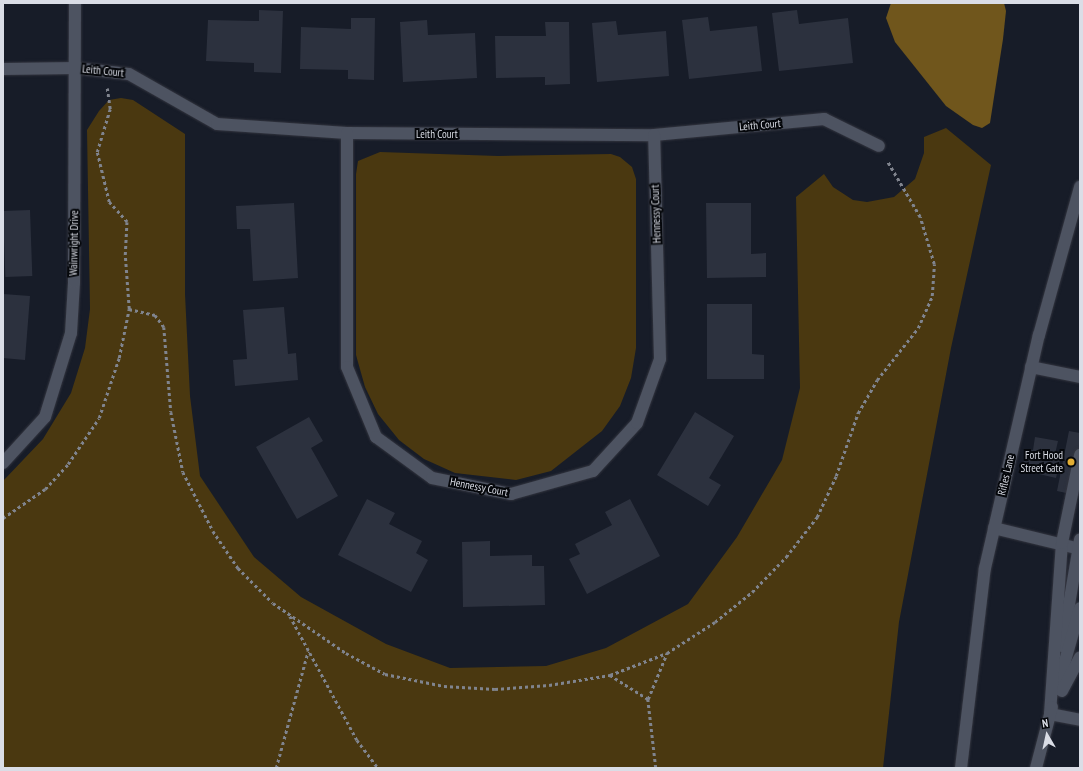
<!DOCTYPE html>
<html>
<head>
<meta charset="utf-8">
<style>
	body { margin:0 }
	#map { position:relative; width:1083px; height:771px; overflow:hidden; background:#171c28; font-family:"PT Sans Narrow",sans-serif }
	div>[style] { position:absolute }
	.green>* { inset:0; background:#4a3810 }
	.water>* { inset:0; background:#70561c }
	.building>* { inset:0; background:#2c313e; transform-origin:0 0 }
	.path>* { height:2.5px; margin-top:-1.25px; transform-origin:0; background:repeating-linear-gradient(90deg,#80848e 0 3px,transparent 0 6px) }
	.roads { filter:drop-shadow(0 0 1px #33353f) drop-shadow(0 0 1px #33353f) }
	.lane>* { height:12px; margin:-6px; padding:0 6px; transform-origin:6px; border-radius:6px; background:#4d5361 }
	.street>* { height:12px; margin:-6px; padding:0 6px; transform-origin:6px; border-radius:6px; background:#4d5361 }
	.secondary>* { height:12px; margin:-6px; padding:0 6px; transform-origin:6px; border-radius:6px; background:#4d5361 }
	.dots>* { width:11px; height:11px; translate:-50% -50%; box-sizing:border-box; border:2px solid #05070b; border-radius:50% }
	span { translate:-50% -50%; white-space:nowrap; text-align:center; line-height:1.15; -webkit-text-stroke:4px #05070b; paint-order:stroke }
	.street-label { font-size:11px; color:#dadde6 }
	.poi-label { font-size:11px; color:#dadde6 }
	.right { translate:-100% -50%; text-align:right }
	.frame { position:absolute; inset:0; border:4px solid #dadde6; pointer-events:none }
	.north { position:absolute; left:1027px; top:715px; width:40px; height:40px; -webkit-text-stroke:3px #05070b; paint-order:stroke; rotate:351deg; font-size:11px; font-weight:700; line-height:16px; text-align:center; color:#dadde6 }
	.north::after { content:''; display:block; margin:auto; width:14px; height:18px; background:#dadde6; clip-path:polygon(50% 0,100% 100%,50% 72%,0 100%) }
</style>
</head>
<body>
<div id="map">
	<div class="green">
		<div style="clip-path:polygon(121px 98px,133px 100px,185px 134px,185px 294px,190px 396px,200px 476px,254px 557px,301px 597px,386px 644px,450px 668px,546px 666px,606px 648px,688px 604px,737px 537px,782px 460px,800px 388px,796px 197px,824px 174px,833px 187px,853px 200px,867px 202px,894px 197px,915px 179px,924px 153px,924px 137px,946px 128px,991px 165px,951px 348px,899px 622px,883px 768px,3px 768px,3px 481px,43px 439px,71px 393px,85px 348px,90px 309px,87px 130px,99px 111px,109px 100px)"></div>
		<div style="clip-path:polygon(380px 152px,498px 156px,611px 154px,620px 157px,632px 167px,636px 179px,636px 348px,631px 378px,620px 406px,602px 431px,551px 471px,516px 480px,455px 473px,424px 459px,399px 440px,378px 414px,365px 387px,356px 355px,356px 174px,358px 161px)"></div>
	</div>
	<div class="water">
		<div style="clip-path:polygon(891px 3px,1004px 3px,1006px 11px,1003px 39px,990px 123px,982px 128px,973px 125px,946px 106px,895px 42px,886px 18px)"></div>
	</div>
	<div class="building">
		<div style="clip-path:polygon(259px 10px,283px 11px,281px 73px,254px 72px,254px 63px,206px 61px,208px 20px,259px 21px)"></div>
		<div style="clip-path:polygon(797px 10px,799px 24px,848px 18px,853px 63px,779px 71px,772px 13px)"></div>
		<div style="clip-path:polygon(708px 17px,710px 31px,757px 26px,762px 71px,689px 79px,682px 20px)"></div>
		<div style="clip-path:polygon(351px 18px,375px 18px,374px 80px,348px 79px,348px 70px,300px 69px,301px 27px,351px 29px)"></div>
		<div style="clip-path:polygon(427px 20px,428px 35px,475px 33px,477px 78px,403px 82px,400px 22px)"></div>
		<div style="clip-path:polygon(616px 21px,618px 35px,666px 31px,669px 76px,597px 82px,592px 23px)"></div>
		<div style="clip-path:polygon(545px 22px,569px 22px,570px 84px,545px 85px,545px 77px,496px 78px,495px 36px,546px 36px)"></div>
		<div style="clip-path:polygon(294px 203px,298px 278px,253px 281px,250px 229px,237px 229px,236px 206px)"></div>
		<div style="clip-path:polygon(706px 203px,751px 203px,751px 254px,766px 253px,766px 277px,707px 278px)"></div>
		<div style="left:30px;top:210px;width:66px;height:27px;rotate:88deg"></div>
		<div style="clip-path:polygon(3px 294px,30px 296px,25px 360px,3px 358px)"></div>
		<div style="clip-path:polygon(707px 304px,752px 304px,752px 354px,764px 355px,764px 379px,707px 379px)"></div>
		<div style="clip-path:polygon(284px 307px,288px 354px,296px 353px,298px 380px,235px 386px,233px 360px,247px 359px,243px 310px)"></div>
		<div style="clip-path:polygon(695px 412px,734px 436px,709px 478px,721px 485px,708px 506px,657px 475px)"></div>
		<div style="clip-path:polygon(309px 417px,323px 441px,311px 448px,338px 496px,297px 519px,256px 447px)"></div>
		<div style="clip-path:polygon(1069px 431px,1080px 433px,1080px 496px,1057px 491px)"></div>
		<div style="clip-path:polygon(1035px 437px,1058px 441px,1055px 454px,1061px 456px,1056px 478px,1022px 470px,1026px 449px,1033px 450px)"></div>
		<div style="clip-path:polygon(367px 499px,395px 513px,389px 524px,422px 541px,416px 553px,428px 560px,411px 592px,338px 555px)"></div>
		<div style="clip-path:polygon(630px 499px,660px 556px,587px 594px,569px 559px,580px 554px,575px 544px,612px 525px,605px 512px)"></div>
		<div style="clip-path:polygon(490px 541px,490px 556px,532px 555px,532px 566px,544px 566px,545px 605px,463px 607px,462px 542px)"></div>
	</div>
	<div class="path">
		<div style="left:129px;top:309px;width:27px;rotate:13deg"></div>
		<div style="left:155px;top:315px;width:15px;rotate:53deg"></div>
		<div style="left:164px;top:327px;width:85px;rotate:85.3deg"></div>
		<div style="left:171px;top:412px;width:61px;rotate:78.7deg"></div>
		<div style="left:183px;top:472px;width:66px;rotate:63deg"></div>
		<div style="left:213px;top:531px;width:45px;rotate:56deg"></div>
		<div style="left:238px;top:568px;width:49px;rotate:45deg"></div>
		<div style="left:273px;top:603px;width:88px;rotate:34.4deg"></div>
		<div style="left:346px;top:653px;width:44px;rotate:28.3deg"></div>
		<div style="left:385px;top:674px;width:60px;rotate:11.5deg"></div>
		<div style="left:444px;top:686px;width:51px;rotate:3.4deg"></div>
		<div style="left:495px;top:689px;width:54px;rotate:-4.2deg"></div>
		<div style="left:549px;top:685px;width:62px;rotate:-9.3deg"></div>
		<div style="left:610px;top:675px;width:61px;rotate:-21.1deg"></div>
		<div style="left:667px;top:653px;width:57px;rotate:-32.9deg"></div>
		<div style="left:715px;top:622px;width:48px;rotate:-39deg"></div>
		<div style="left:752px;top:592px;width:49px;rotate:-45.8deg"></div>
		<div style="left:786px;top:557px;width:51px;rotate:-52.2deg"></div>
		<div style="left:817px;top:517px;width:45px;rotate:-65.1deg"></div>
		<div style="left:836px;top:476px;width:67px;rotate:-70.8deg"></div>
		<div style="left:858px;top:413px;width:38px;rotate:-60deg"></div>
		<div style="left:877px;top:380px;width:66px;rotate:-51.7deg"></div>
		<div style="left:918px;top:328px;width:35px;rotate:-66deg"></div>
		<div style="left:932px;top:296px;width:32px;rotate:-86deg"></div>
		<div style="left:934px;top:264px;width:49px;rotate:-106.6deg"></div>
		<div style="left:920px;top:217px;width:65px;rotate:-120.5deg"></div>
		<div style="left:3px;top:518px;width:51px;rotate:-34.6deg"></div>
		<div style="left:45px;top:489px;width:34px;rotate:-47deg"></div>
		<div style="left:68px;top:464px;width:55px;rotate:-56deg"></div>
		<div style="left:99px;top:418px;width:63px;rotate:-71.6deg"></div>
		<div style="left:119px;top:358px;width:50px;rotate:-78.5deg"></div>
		<div style="left:129px;top:309px;width:54px;rotate:-94.2deg"></div>
		<div style="left:125px;top:255px;width:33px;rotate:-87deg"></div>
		<div style="left:127px;top:222px;width:27px;rotate:-132deg"></div>
		<div style="left:109px;top:202px;width:51px;rotate:-103.5deg"></div>
		<div style="left:97px;top:152px;width:45px;rotate:-73.2deg"></div>
		<div style="left:110px;top:109px;width:21px;rotate:-98deg"></div>
		<div style="left:290px;top:616px;width:141px;rotate:61.6deg"></div>
		<div style="left:357px;top:740px;width:35px;rotate:53deg"></div>
		<div style="left:610px;top:675px;width:45px;rotate:32.3deg"></div>
		<div style="left:648px;top:699px;width:50px;rotate:-67.6deg"></div>
		<div style="left:648px;top:699px;width:69px;rotate:83.4deg"></div>
		<div style="left:276px;top:768px;width:121px;rotate:-74.7deg"></div>
	</div>
	<div class="roads">
		<div class="lane">
			<div style="left:1031px;top:367px;width:50px;rotate:11.5deg"></div>
			<div style="left:994px;top:528px;width:89px;rotate:13.7deg"></div>
			<div style="left:1050px;top:714px;width:31px;rotate:11deg"></div>
		</div>
		<div class="street">
			<div style="left:3px;top:69px;width:73px;rotate:-0.8deg"></div>
			<div style="left:76px;top:68px;width:53px;rotate:6.5deg"></div>
			<div style="left:129px;top:74px;width:101px;rotate:29.6deg"></div>
			<div style="left:217px;top:124px;width:130px;rotate:4deg"></div>
			<div style="left:347px;top:133px;width:307px;rotate:0.4deg"></div>
			<div style="left:654px;top:135px;width:171px;rotate:-5.4deg"></div>
			<div style="left:824px;top:119px;width:61px;rotate:26.1deg"></div>
			<div style="left:347px;top:133px;width:234px;rotate:90deg"></div>
			<div style="left:347px;top:367px;width:76px;rotate:67.5deg"></div>
			<div style="left:376px;top:437px;width:69px;rotate:36.2deg"></div>
			<div style="left:432px;top:478px;width:81px;rotate:11.4deg"></div>
			<div style="left:511px;top:494px;width:85px;rotate:-15.7deg"></div>
			<div style="left:593px;top:471px;width:65px;rotate:-47.5deg"></div>
			<div style="left:637px;top:423px;width:68px;rotate:-70.2deg"></div>
			<div style="left:660px;top:359px;width:224px;rotate:-91.5deg"></div>
			<div style="left:3px;top:463px;width:62px;rotate:-47.6deg"></div>
			<div style="left:45px;top:417px;width:88px;rotate:-72.8deg"></div>
			<div style="left:71px;top:333px;width:51px;rotate:-86.6deg"></div>
			<div style="left:74px;top:282px;width:279px;rotate:-89.8deg"></div>
		</div>
		<div class="secondary">
			<div style="left:1062px;top:646px;width:108px;rotate:-80.4deg"></div>
			<div style="left:1057px;top:689px;width:84px;rotate:-74.1deg"></div>
			<div style="left:1062px;top:691px;width:38px;rotate:-62deg"></div>
			<div style="left:1050px;top:714px;width:171px;rotate:-86deg"></div>
			<div style="left:1062px;top:543px;width:90px;rotate:-78.4deg"></div>
			<div style="left:961px;top:768px;width:201px;rotate:-83.2deg"></div>
			<div style="left:985px;top:568px;width:239px;rotate:-77deg"></div>
			<div style="left:1039px;top:335px;width:154px;rotate:-74.5deg"></div>
			<div style="left:1036px;top:768px;width:63px;rotate:-75.3deg"></div>
		</div>
	</div>
	<div class="dots">
		<div style="left:1071px;top:462px;background:#e3ae34"></div>
	</div>
	<div class="street-label">
		<span style="left:103px;top:71px;rotate:6deg">Leith Court</span>
		<span style="left:760px;top:125px;rotate:-5deg">Leith Court</span>
		<span style="left:437px;top:134px">Leith Court</span>
		<span style="left:656px;top:214px;rotate:-92deg">Hennessy Court</span>
		<span style="left:74px;top:243px;rotate:-89deg">Wainwright Drive</span>
		<span style="left:1006px;top:475px;rotate:-77deg">Rifles Lane</span>
		<span style="left:479px;top:487px;rotate:11deg">Hennessy Court</span>
	</div>
	<div class="poi-label">
		<span class="right" style="left:1063px;top:462px">Fort Hood<br>Street Gate</span>
	</div>
	<div class="frame"></div>
	<div class="north">N</div>
</div>
</body>
</html>
